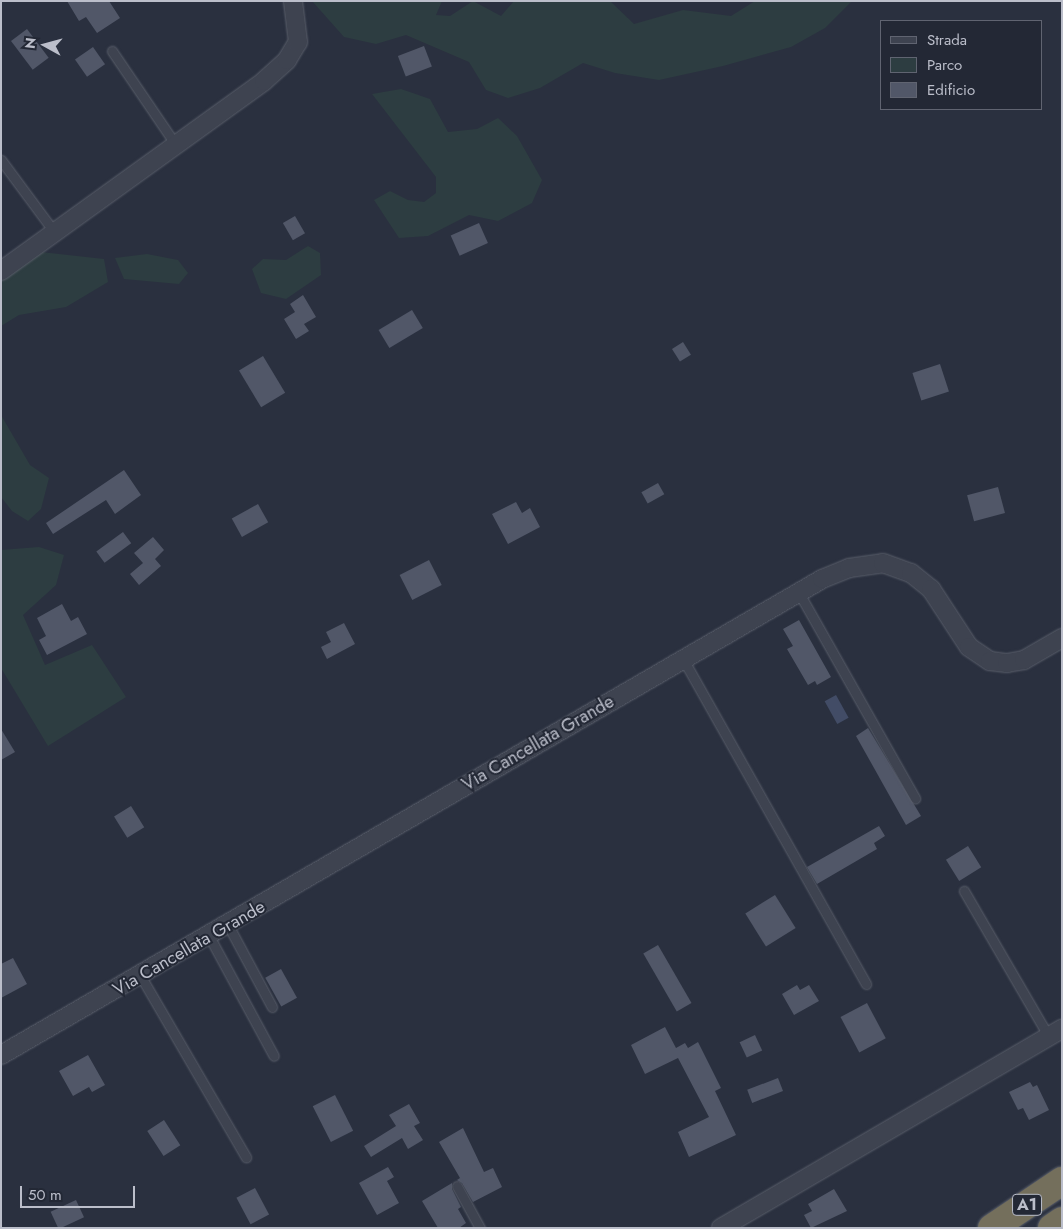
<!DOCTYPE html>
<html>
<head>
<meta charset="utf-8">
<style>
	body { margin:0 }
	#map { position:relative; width:1063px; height:1229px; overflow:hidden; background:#2a303f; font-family:Jost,sans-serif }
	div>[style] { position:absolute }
	.green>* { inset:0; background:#2d3d41 }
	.water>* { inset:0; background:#424c66; transform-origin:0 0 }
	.building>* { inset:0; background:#515768; transform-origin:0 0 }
	.roads { filter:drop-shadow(0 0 1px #595e6a) drop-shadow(0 0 1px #595e6a) }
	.lane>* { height:9px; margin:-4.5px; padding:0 4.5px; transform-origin:4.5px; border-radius:4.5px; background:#3e4350 }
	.street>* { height:18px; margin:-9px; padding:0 9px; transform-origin:9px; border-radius:9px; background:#3e4350 }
	.highway>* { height:28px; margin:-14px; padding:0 14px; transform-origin:14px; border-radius:14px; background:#746f5c }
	span { translate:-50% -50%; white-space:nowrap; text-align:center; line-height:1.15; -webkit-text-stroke:4px #232835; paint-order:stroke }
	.shield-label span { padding:1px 4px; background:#232835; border:1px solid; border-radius:4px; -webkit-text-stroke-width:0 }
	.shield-label { font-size:16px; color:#bbbeca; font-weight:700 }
	.street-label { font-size:18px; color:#bbbeca }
	.frame { position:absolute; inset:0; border:2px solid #bbbeca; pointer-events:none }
	.legend { position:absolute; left:880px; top:20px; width:162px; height:90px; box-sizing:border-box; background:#232835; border:1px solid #606471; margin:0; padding:6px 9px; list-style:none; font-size:15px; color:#bbbeca }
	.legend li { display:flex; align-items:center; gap:10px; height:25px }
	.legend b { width:25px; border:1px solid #606471 }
	.north { position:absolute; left:20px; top:20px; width:50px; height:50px; -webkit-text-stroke:4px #232835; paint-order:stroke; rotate:277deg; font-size:14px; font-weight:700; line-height:20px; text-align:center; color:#bbbeca }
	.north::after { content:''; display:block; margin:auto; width:18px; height:22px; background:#bbbeca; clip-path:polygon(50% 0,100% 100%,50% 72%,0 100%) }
	.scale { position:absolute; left:20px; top:1186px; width:115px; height:22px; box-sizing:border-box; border:2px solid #bbbeca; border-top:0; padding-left:6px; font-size:15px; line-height:18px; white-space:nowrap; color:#bbbeca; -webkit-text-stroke:4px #232835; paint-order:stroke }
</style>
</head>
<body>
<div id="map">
	<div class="green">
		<div style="clip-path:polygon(312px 1px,442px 1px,436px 15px,450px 16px,473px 1px,501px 16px,514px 1px,610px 1px,634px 24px,683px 10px,731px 16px,755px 1px,852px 1px,825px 28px,791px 47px,723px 66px,659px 80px,615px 73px,583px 63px,540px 88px,508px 98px,486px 90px,469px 62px,406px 35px,376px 44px,344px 37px)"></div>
		<div style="clip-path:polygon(401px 89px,430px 99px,448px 132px,477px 129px,498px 118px,517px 136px,542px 180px,532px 203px,498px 221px,469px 215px,428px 236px,399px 238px,374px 200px,390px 191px,408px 200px,424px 202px,436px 193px,436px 177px,372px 94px)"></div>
		<div style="clip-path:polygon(308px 246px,320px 253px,321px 275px,286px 299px,261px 293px,252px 269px,263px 259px,286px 260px)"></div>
		<div style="clip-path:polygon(41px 252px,104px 259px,108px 282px,66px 307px,19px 315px,1px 326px,1px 279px)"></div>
		<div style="clip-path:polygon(147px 254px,178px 260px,188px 273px,179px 284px,124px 279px,115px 258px)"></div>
		<div style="clip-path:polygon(1px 415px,30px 465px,49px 478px,41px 509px,28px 521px,12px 511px,1px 497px)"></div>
		<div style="clip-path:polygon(39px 547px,64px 555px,56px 585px,23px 615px,45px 665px,92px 645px,126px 697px,48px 746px,1px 668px,1px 550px)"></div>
	</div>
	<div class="water">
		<div style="left:836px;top:695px;width:26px;height:13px;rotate:61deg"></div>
	</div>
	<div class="building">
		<div style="clip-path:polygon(67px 1px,109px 1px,120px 18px,97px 33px,86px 17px,79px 21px)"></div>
		<div style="left:27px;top:29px;width:36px;height:20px;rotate:53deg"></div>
		<div style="left:424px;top:46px;width:22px;height:28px;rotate:69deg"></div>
		<div style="left:93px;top:47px;width:21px;height:22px;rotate:55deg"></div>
		<div style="left:295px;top:216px;width:20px;height:14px;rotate:60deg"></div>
		<div style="left:479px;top:223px;width:22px;height:31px;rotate:66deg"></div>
		<div style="clip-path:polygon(303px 295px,316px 317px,304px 324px,309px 331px,296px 339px,284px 319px,295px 312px,290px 304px)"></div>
		<div style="left:412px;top:310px;width:21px;height:39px;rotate:59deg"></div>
		<div style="left:683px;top:342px;width:15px;height:13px;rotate:58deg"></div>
		<div style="left:263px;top:356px;width:43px;height:28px;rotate:59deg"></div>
		<div style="left:940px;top:364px;width:29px;height:29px;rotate:72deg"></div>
		<div style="clip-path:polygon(124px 470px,141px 495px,115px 514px,106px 500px,53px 534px,46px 523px)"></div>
		<div style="left:658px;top:483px;width:13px;height:19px;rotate:61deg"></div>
		<div style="left:998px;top:487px;width:27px;height:32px;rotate:75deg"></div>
		<div style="clip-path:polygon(516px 502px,522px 513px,530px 508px,540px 527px,508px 544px,492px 514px)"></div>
		<div style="left:258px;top:504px;width:21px;height:30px;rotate:61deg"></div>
		<div style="left:123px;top:532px;width:14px;height:33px;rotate:54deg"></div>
		<div style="clip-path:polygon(153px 537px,164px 550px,155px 559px,161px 566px,139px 585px,130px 574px,143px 563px,134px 553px)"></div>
		<div style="left:429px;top:560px;width:28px;height:33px;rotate:63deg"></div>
		<div style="clip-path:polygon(62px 604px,71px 621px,78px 617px,87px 634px,47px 655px,39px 640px,46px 636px,37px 618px)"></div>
		<div style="clip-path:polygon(799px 620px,831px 677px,817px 685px,815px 681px,808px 685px,787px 649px,793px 646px,783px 629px)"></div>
		<div style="clip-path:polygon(344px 623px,355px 644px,327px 659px,321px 647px,331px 642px,326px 632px)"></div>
		<div style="clip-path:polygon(868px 728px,921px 816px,906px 825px,856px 736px)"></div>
		<div style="clip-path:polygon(1px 729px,15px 752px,1px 760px)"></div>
		<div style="left:131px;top:806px;width:25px;height:20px;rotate:58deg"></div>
		<div style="clip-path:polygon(879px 826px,885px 836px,874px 843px,877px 849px,817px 884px,807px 867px)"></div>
		<div style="left:968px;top:846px;width:25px;height:26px;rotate:58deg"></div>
		<div style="left:775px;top:895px;width:39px;height:35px;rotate:58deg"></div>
		<div style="left:658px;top:945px;width:67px;height:17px;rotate:60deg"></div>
		<div style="clip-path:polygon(13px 958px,27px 984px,1px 998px,1px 964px)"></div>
		<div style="left:281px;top:969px;width:33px;height:18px;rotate:61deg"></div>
		<div style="clip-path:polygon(797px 985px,800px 990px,809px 985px,819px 1001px,794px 1015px,782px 994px)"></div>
		<div style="left:867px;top:1003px;width:40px;height:30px;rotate:62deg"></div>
		<div style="clip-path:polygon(665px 1027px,676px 1048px,685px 1043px,688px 1048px,698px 1042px,721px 1088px,715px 1091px,736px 1135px,689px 1157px,678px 1132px,709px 1117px,678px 1058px,645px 1074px,631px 1045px)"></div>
		<div style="left:755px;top:1035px;width:17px;height:17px;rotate:65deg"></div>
		<div style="clip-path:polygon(88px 1055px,105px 1085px,92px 1092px,89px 1087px,73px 1096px,59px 1071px)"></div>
		<div style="left:778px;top:1078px;width:14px;height:33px;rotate:69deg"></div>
		<div style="clip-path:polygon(1030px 1082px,1033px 1087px,1037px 1085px,1049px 1110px,1029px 1120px,1023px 1108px,1018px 1110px,1009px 1092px)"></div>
		<div style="left:335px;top:1095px;width:40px;height:25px;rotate:63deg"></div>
		<div style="clip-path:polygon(409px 1104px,420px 1123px,414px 1126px,423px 1140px,408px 1149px,402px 1138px,371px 1157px,364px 1146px,396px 1126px,389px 1115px)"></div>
		<div style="left:164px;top:1120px;width:30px;height:20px;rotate:57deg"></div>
		<div style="clip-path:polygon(463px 1128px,484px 1172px,493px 1168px,502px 1187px,473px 1202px,462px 1183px,457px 1180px,460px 1178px,439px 1142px)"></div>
		<div style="clip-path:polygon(388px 1167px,394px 1177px,387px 1181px,399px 1203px,377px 1215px,359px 1183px)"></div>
		<div style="clip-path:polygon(452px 1183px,452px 1189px,461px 1207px,458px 1209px,466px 1223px,459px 1228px,438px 1228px,422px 1201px)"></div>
		<div style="left:255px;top:1188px;width:30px;height:21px;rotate:62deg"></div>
		<div style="clip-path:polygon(834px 1189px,847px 1211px,811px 1228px,804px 1215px,812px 1211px,808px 1204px)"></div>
		<div style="left:76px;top:1200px;width:19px;height:28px;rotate:65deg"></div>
	</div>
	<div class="roads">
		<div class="lane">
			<div style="left:112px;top:51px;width:114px;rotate:55.8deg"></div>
			<div style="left:1px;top:160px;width:91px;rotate:53.5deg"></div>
			<div style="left:799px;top:593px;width:236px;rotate:60.5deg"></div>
			<div style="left:683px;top:659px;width:373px;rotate:60.6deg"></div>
			<div style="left:964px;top:891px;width:169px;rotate:59.8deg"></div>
			<div style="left:228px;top:925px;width:93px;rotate:61.8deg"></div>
			<div style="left:209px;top:936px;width:136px;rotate:61.6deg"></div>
			<div style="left:140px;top:975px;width:211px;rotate:59.8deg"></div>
			<div style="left:457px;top:1186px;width:48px;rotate:61.3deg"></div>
		</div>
		<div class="street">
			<div style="left:1px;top:271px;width:324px;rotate:-35.8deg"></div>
			<div style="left:264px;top:81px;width:31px;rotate:-42deg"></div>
			<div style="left:287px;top:60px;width:21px;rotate:-59deg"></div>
			<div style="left:298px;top:42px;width:41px;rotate:-97deg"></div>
			<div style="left:1px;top:1055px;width:949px;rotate:-30.1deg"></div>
			<div style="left:822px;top:579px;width:29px;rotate:-22deg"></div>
			<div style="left:849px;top:568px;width:34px;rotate:-8deg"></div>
			<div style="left:883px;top:563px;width:30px;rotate:20deg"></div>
			<div style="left:911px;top:573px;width:26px;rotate:39deg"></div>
			<div style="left:931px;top:589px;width:69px;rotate:56.8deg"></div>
			<div style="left:969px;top:647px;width:25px;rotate:34deg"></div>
			<div style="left:990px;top:661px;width:17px;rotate:7deg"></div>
			<div style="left:1007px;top:663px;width:17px;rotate:-10deg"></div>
			<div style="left:1024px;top:660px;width:44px;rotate:-30.1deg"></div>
			<div style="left:721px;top:1228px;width:395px;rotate:-30.3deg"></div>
		</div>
		<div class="highway">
			<div style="left:992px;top:1228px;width:84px;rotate:-33.9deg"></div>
			<div style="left:1052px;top:1228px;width:12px;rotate:-35deg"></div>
		</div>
	</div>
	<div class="shield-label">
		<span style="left:1027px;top:1205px">A1</span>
	</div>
	<div class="street-label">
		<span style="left:538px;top:743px;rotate:-30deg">Via Cancellata Grande</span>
		<span style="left:189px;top:948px;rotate:-30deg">Via Cancellata Grande</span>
	</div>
	<div class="frame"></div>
	<ul class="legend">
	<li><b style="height:6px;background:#3e4350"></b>Strada</li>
	<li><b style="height:14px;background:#2d3d41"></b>Parco</li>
	<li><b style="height:14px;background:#515768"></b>Edificio</li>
	</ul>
	<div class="north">N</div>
	<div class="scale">50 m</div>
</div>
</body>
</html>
